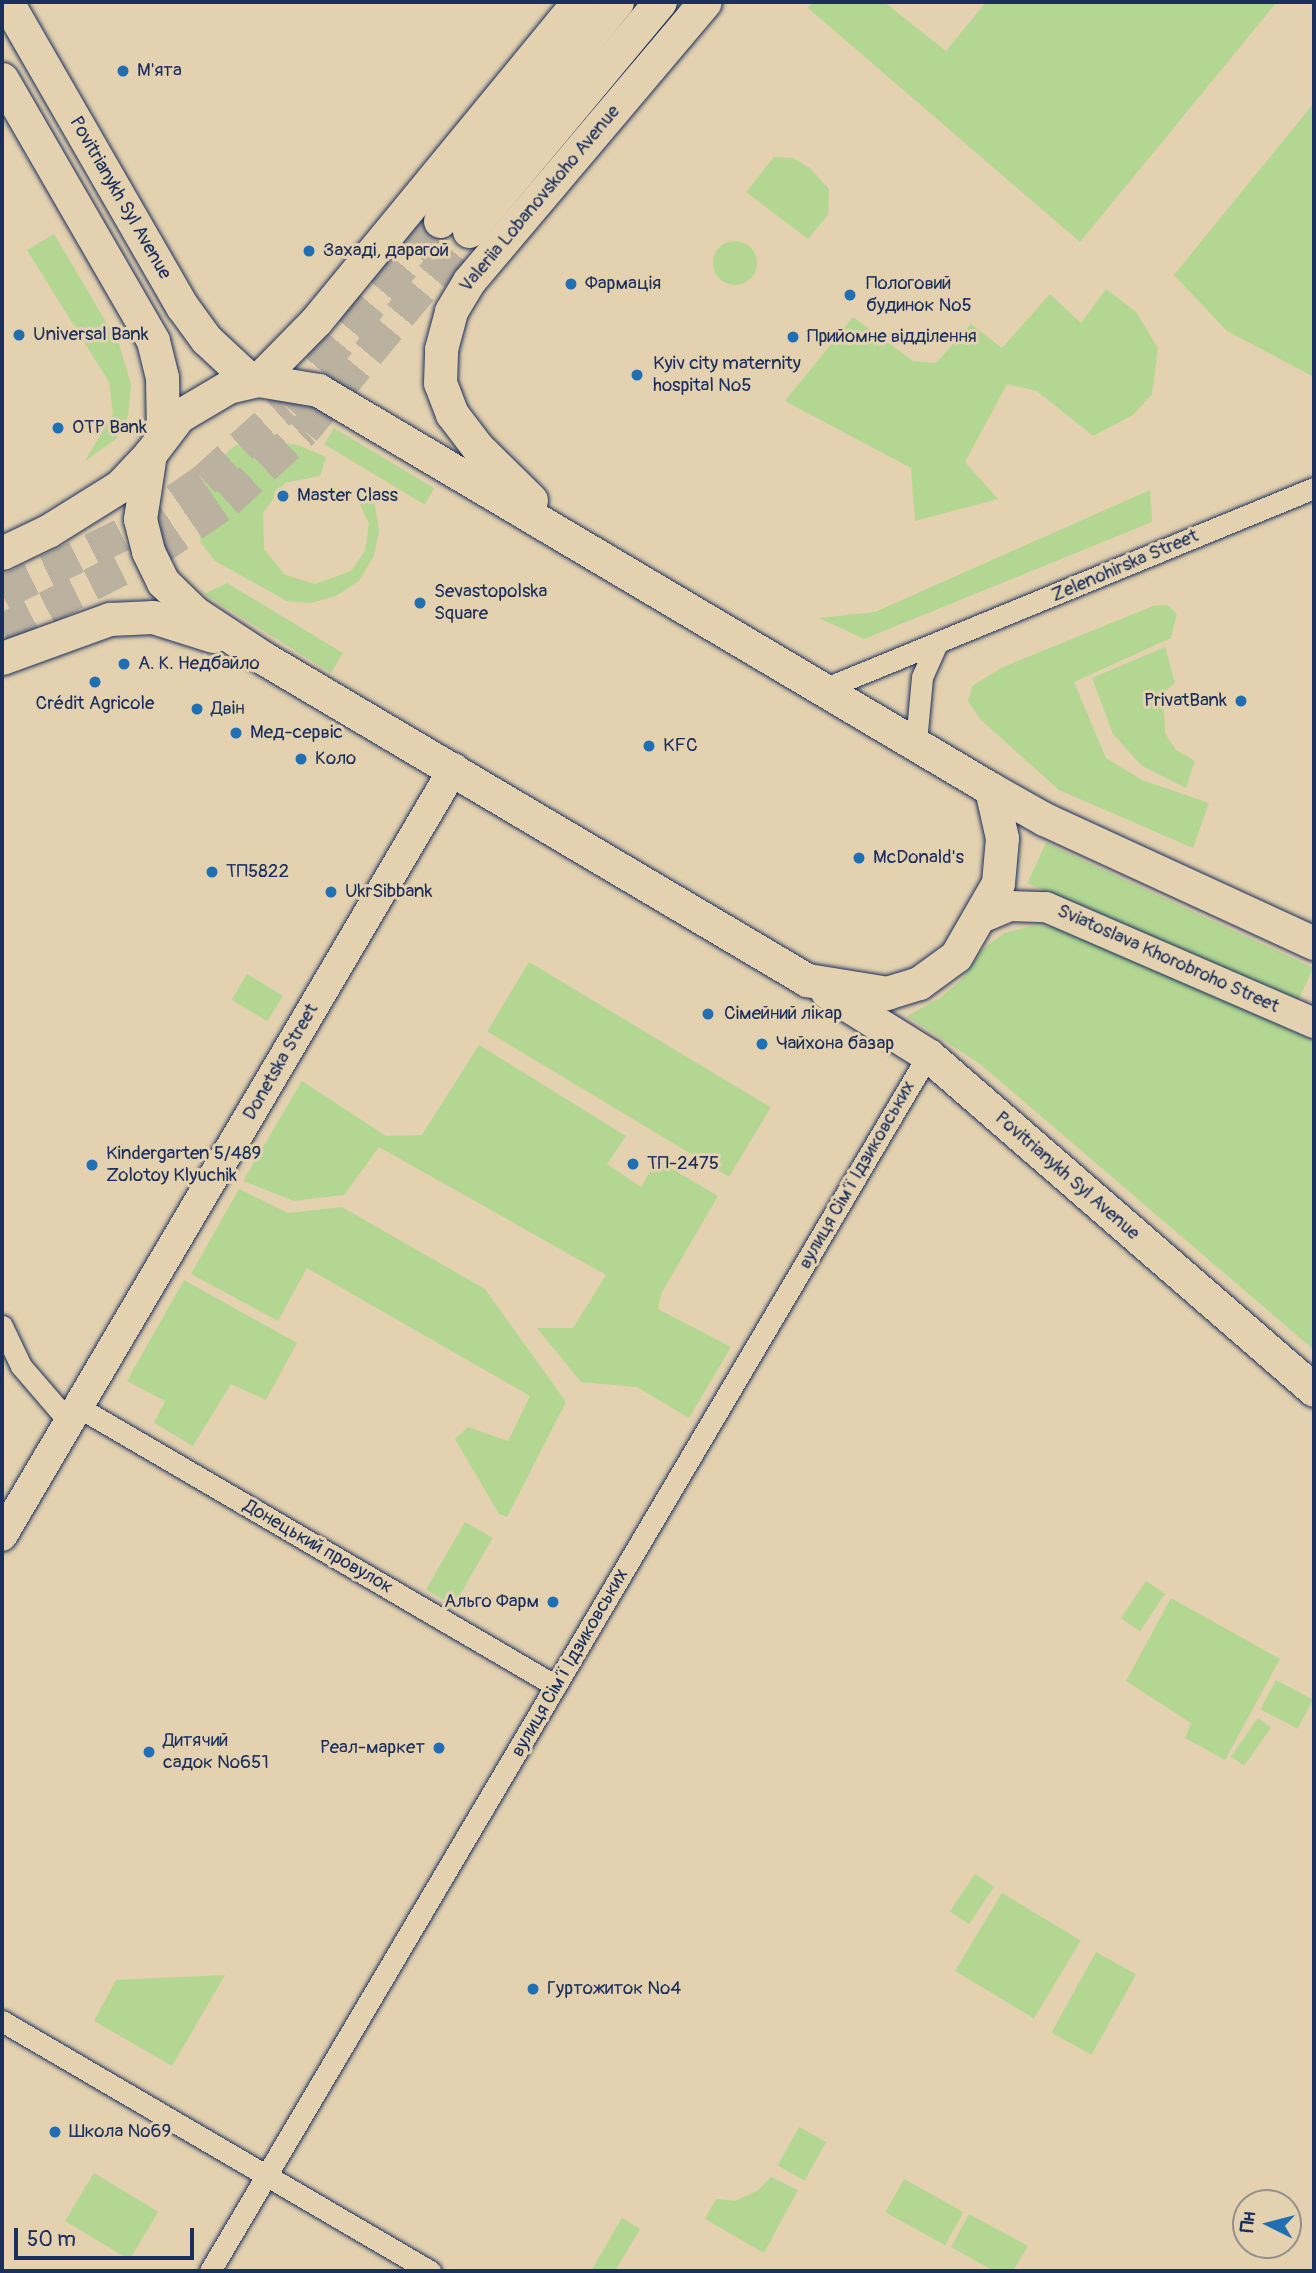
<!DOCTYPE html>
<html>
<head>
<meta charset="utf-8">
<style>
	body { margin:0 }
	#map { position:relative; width:1316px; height:2273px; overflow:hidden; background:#e3d1af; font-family:Pangolin,sans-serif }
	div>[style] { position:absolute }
	.green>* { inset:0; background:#b3d792; transform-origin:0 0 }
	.round { border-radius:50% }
	.primary-tunnel>* { height:33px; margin-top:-16.5px; transform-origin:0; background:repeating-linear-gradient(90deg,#bbb19f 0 33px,transparent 0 50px) }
	.roads { filter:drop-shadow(0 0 2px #1b2f5e) drop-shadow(0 0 2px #1b2f5e) }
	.street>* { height:21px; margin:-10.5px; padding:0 10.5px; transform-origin:10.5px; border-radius:10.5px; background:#e3d1af }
	.secondary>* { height:30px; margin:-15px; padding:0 15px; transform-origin:15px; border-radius:15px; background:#e3d1af }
	.primary>* { height:33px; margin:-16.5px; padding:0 16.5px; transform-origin:16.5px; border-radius:16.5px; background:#e3d1af }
	.dots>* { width:19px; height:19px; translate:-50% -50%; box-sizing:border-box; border:4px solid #e3d1af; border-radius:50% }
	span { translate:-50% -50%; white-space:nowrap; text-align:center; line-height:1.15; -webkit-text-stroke:6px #e3d1af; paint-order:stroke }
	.poi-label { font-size:19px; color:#1b2f5e }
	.left { translate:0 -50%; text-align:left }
	.right { translate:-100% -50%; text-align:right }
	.street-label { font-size:19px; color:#1b2f5e }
	.frame { position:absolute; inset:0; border:4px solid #1b2f5e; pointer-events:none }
	.north { position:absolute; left:1232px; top:2189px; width:70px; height:70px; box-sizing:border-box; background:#e3d1af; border:2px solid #93908f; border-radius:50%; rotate:276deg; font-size:19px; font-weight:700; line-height:28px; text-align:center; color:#1b2f5e }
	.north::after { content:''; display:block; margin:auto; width:24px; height:32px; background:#1f6fb2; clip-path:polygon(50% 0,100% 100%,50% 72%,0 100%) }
	.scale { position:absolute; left:14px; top:2228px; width:180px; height:32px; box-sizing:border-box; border:4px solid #1b2f5e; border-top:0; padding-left:9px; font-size:21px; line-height:24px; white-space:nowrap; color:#1b2f5e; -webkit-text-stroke:5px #e3d1af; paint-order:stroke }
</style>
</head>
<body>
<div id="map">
	<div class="green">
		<div style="clip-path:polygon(813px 2px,884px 2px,946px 51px,986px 2px,1277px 2px,1080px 242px,808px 8px)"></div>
		<div style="clip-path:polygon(1314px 103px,1314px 377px,1227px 331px,1174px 275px)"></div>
		<div style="clip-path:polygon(774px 157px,793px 158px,810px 168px,829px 189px,828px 215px,808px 239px,746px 192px)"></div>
		<div style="clip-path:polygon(54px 234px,119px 344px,131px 384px,128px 416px,116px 439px,85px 461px,113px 414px,109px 382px,27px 250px)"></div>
		<div class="round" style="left:713px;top:241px;width:44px;height:44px"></div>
		<div style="clip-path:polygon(1106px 289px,1136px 312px,1158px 348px,1152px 394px,1133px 415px,1093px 436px,1037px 391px,1007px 384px,965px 462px,998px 499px,915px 521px,911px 468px,785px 401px,853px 317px,913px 361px,936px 363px,971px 324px,1002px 348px,1050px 294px,1081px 323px)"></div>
		<div style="left:334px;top:428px;width:117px;height:19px;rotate:31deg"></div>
		<div style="clip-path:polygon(257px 440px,298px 445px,326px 457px,320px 476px,285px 483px,263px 513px,264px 549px,285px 575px,315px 584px,351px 571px,365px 551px,369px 524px,354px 491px,360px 485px,375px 505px,379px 530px,374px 556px,359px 581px,336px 596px,311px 603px,287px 601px,215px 561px,201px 543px,194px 511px,205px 471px,236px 445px)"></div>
		<div style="clip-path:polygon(1150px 490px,1152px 522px,864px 639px,819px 618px,875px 612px)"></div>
		<div style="clip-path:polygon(227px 583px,343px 653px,331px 673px,204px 594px)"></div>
		<div style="clip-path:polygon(1168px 605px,1177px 614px,1171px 638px,1074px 682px,1106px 758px,1142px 780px,1209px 803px,1193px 848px,1059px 790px,980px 719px,968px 701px,972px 686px,1003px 667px,1153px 606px)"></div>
		<div style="clip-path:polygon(1165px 647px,1175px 683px,1163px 693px,1165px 733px,1176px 750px,1195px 761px,1186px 788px,1142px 766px,1113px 734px,1092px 678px)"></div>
		<div style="left:1046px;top:843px;width:295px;height:44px;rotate:25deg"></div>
		<div style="clip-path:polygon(1032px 926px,1063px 927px,1314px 1041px,1314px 1350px,980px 1064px,907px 1016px,940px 998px,962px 979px,983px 949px,1004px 933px)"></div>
		<div style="left:529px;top:962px;width:282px;height:81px;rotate:31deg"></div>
		<div style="left:247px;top:974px;width:42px;height:30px;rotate:31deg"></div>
		<div style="clip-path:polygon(479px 1045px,626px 1136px,607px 1164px,641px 1187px,657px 1160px,718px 1196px,661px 1294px,658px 1309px,731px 1347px,689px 1418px,637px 1387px,581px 1382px,537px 1328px,573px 1328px,606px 1275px,379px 1147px,344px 1195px,294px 1201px,243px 1181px,302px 1081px,386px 1136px,422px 1135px)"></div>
		<div style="clip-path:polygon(239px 1189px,288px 1213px,342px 1207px,485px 1289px,566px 1402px,507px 1517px,499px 1514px,455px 1439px,468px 1427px,508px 1441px,530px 1396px,307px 1268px,278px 1321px,191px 1274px)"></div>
		<div style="clip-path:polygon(184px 1280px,297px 1343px,266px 1400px,231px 1384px,193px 1446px,154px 1423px,165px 1401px,127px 1381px)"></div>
		<div style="left:465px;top:1522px;width:32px;height:78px;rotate:30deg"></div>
		<div style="left:1146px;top:1581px;width:23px;height:45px;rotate:34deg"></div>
		<div style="clip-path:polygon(1171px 1598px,1280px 1659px,1225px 1760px,1185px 1738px,1191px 1723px,1126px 1681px)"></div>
		<div style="left:1276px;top:1680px;width:42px;height:33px;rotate:28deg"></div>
		<div style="left:1258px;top:1718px;width:16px;height:47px;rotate:35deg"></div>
		<div style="left:975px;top:1874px;width:23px;height:45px;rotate:34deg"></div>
		<div style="left:1002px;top:1893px;width:92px;height:91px;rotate:31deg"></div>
		<div style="left:1096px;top:1952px;width:46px;height:92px;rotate:29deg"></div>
		<div style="clip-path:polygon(225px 1975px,172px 2066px,94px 2021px,116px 1980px)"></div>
		<div style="left:799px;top:2127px;width:31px;height:44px;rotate:29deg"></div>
		<div style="left:94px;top:2173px;width:75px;height:56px;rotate:31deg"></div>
		<div style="clip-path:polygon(771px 2177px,798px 2190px,764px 2253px,705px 2219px,716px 2199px,735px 2201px,757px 2191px)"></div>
		<div style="left:904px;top:2179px;width:68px;height:38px;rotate:29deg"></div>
		<div style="clip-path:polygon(969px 2214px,1028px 2246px,1013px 2271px,994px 2271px,951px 2247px)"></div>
		<div style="clip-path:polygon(622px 2218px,640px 2229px,615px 2271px,591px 2271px)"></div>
	</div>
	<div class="primary-tunnel">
		<div style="left:2px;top:593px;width:148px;rotate:-26deg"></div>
		<div style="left:135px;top:528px;width:84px;rotate:-34.8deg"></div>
		<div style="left:204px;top:480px;width:110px;rotate:-42.1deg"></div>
		<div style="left:286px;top:406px;width:241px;rotate:-50.2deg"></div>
		<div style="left:2px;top:630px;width:169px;rotate:-27.2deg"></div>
		<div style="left:152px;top:553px;width:91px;rotate:-34.7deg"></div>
		<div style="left:227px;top:501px;width:105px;rotate:-42.7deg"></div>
		<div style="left:304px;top:430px;width:259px;rotate:-50.3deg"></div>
	</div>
	<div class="roads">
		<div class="street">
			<div style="left:826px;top:688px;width:527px;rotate:-22.29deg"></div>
			<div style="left:916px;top:742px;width:65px;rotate:-84.7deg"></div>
			<div style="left:922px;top:677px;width:34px;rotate:-66deg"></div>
			<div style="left:2px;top:1326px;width:44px;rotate:64.6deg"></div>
			<div style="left:21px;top:1366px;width:77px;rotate:49.2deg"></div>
			<div style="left:80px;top:1408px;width:551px;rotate:30.29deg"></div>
			<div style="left:2px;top:2021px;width:496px;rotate:30.3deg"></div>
			<div style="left:210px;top:2271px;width:1412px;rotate:-59.44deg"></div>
		</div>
		<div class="secondary">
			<div style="left:979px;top:919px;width:33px;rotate:-23deg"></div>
			<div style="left:1009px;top:906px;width:37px;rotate:2deg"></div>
			<div style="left:1046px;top:907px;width:292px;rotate:23.4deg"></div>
			<div style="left:2px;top:1536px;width:891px;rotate:-59.52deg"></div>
		</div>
		<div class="primary">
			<div style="left:7px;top:2px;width:351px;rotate:60.1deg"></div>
			<div style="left:182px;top:306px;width:41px;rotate:54deg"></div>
			<div style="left:206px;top:339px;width:62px;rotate:43deg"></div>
			<div style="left:2px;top:79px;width:302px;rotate:60deg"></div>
			<div style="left:153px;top:341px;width:37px;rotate:76deg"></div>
			<div style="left:162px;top:377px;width:56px;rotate:89deg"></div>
			<div style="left:440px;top:221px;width:282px;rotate:-51.1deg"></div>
			<div style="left:469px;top:231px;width:298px;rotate:-50.2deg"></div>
			<div style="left:258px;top:380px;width:83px;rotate:-45.5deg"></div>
			<div style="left:316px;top:321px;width:413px;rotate:-50.6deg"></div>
			<div style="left:531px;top:500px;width:74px;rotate:-135.5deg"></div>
			<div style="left:478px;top:448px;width:43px;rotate:-127.4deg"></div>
			<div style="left:452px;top:414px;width:33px;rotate:-111deg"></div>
			<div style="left:440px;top:383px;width:34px;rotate:-88deg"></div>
			<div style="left:441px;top:349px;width:39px;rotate:-75deg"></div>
			<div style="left:451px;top:311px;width:35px;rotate:-59deg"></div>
			<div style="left:469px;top:281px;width:365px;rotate:-49.8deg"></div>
			<div style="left:2px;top:553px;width:51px;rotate:-25.6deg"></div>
			<div style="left:48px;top:531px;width:85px;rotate:-32deg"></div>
			<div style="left:120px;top:486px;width:44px;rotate:-46.8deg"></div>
			<div style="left:2px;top:658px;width:115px;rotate:-19.9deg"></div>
			<div style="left:110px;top:619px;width:43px;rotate:-2.7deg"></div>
			<div style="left:153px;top:617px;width:63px;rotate:17.6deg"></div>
			<div style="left:991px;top:789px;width:50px;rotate:77.3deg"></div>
			<div style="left:1002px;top:838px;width:45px;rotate:95.1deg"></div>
			<div style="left:998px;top:883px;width:84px;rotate:119.9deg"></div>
			<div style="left:956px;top:956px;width:46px;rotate:143.9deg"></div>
			<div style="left:919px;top:983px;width:34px;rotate:163deg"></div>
			<div style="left:887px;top:993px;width:81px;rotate:-170.8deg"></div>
			<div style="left:807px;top:980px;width:630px;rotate:-149.36deg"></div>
			<div style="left:265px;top:659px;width:84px;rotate:-146.7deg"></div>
			<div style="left:195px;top:613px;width:45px;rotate:-135.9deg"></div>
			<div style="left:163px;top:582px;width:34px;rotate:-116deg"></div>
			<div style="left:148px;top:551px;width:33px;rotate:-104deg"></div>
			<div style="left:140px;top:519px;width:66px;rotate:-81.3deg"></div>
			<div style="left:150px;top:454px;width:48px;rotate:-52.7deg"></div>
			<div style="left:179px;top:416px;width:57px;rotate:-30.6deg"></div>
			<div style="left:228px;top:387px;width:31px;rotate:-13deg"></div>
			<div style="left:258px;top:380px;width:61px;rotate:9.5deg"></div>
			<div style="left:318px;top:390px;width:782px;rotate:30.66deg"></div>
			<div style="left:991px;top:789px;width:61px;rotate:29.5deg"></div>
			<div style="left:1044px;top:819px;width:297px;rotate:24.7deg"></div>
			<div style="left:827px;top:992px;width:119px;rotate:32deg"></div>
			<div style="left:928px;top:1055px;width:511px;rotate:40.95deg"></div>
		</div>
	</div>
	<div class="dots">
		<div style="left:123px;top:71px;background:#1f6fb2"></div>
		<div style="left:309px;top:251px;background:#1f6fb2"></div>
		<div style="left:571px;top:284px;background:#1f6fb2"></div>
		<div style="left:850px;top:295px;background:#1f6fb2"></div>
		<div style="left:19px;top:335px;background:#1f6fb2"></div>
		<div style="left:793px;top:337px;background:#1f6fb2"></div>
		<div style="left:637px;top:375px;background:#1f6fb2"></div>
		<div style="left:58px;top:428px;background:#1f6fb2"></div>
		<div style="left:283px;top:496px;background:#1f6fb2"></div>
		<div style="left:420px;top:603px;background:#1f6fb2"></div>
		<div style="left:124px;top:664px;background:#1f6fb2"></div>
		<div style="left:95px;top:682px;background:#1f6fb2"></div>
		<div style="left:1241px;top:701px;background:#1f6fb2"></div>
		<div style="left:197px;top:709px;background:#1f6fb2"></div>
		<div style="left:236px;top:733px;background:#1f6fb2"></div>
		<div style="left:649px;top:746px;background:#1f6fb2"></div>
		<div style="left:301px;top:759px;background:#1f6fb2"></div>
		<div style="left:859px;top:858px;background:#1f6fb2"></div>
		<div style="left:212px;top:872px;background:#1f6fb2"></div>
		<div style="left:331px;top:892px;background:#1f6fb2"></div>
		<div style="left:708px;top:1014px;background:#1f6fb2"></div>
		<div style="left:762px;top:1044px;background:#1f6fb2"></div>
		<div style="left:633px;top:1164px;background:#1f6fb2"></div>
		<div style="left:92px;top:1165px;background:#1f6fb2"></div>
		<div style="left:553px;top:1602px;background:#1f6fb2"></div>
		<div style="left:439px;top:1748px;background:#1f6fb2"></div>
		<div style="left:149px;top:1752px;background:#1f6fb2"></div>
		<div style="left:533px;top:1989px;background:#1f6fb2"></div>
		<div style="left:55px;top:2132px;background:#1f6fb2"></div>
	</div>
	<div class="poi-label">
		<span class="left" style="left:137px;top:71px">М'ята</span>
		<span class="left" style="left:323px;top:251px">Захаді, дарагой</span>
		<span class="left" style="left:585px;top:284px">Фармація</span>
		<span class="left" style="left:866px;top:295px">Пологовий<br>будинок №5</span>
		<span class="left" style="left:33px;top:335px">Universal Bank</span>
		<span class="left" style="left:807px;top:337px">Прийомне відділення</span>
		<span class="left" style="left:653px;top:375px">Kyiv city maternity<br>hospital No5</span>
		<span class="left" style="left:72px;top:428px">OTP Bank</span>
		<span class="left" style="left:297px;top:496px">Master Class</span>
		<span class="left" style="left:434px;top:603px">Sevastopolska<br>Square</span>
		<span class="left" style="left:138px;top:664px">А. К. Недбайло</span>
		<span class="right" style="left:1227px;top:701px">PrivatBank</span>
		<span style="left:95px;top:704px">Crédit Agricole</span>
		<span class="left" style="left:211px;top:709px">Двін</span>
		<span class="left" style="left:250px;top:733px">Мед-сервіс</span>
		<span class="left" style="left:663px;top:746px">KFC</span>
		<span class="left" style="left:315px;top:759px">Коло</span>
		<span class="left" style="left:873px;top:858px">McDonald's</span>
		<span class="left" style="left:226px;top:872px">ТП5822</span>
		<span class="left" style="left:345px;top:892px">UkrSibbank</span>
		<span class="left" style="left:724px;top:1014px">Сімейний лікар</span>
		<span class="left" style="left:776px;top:1044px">Чайхона базар</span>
		<span class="left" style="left:106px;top:1165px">Kindergarten 5/489<br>Zolotoy Klyuchik</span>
		<span class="left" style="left:647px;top:1164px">ТП-2475</span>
		<span class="right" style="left:539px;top:1602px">Альго Фарм</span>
		<span class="left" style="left:163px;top:1752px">Дитячий<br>садок №651</span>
		<span class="right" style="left:425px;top:1748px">Реал-маркет</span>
		<span class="left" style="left:547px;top:1989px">Гуртожиток №4</span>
		<span class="left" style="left:69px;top:2132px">Школа №69</span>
	</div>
	<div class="street-label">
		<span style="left:120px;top:198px;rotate:60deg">Povitrianykh Syl Avenue</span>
		<span style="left:540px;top:199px;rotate:-50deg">Valeriia Lobanovskoho Avenue</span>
		<span style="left:1125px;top:566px;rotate:-23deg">Zelenohirska Street</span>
		<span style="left:1168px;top:959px;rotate:24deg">Sviatoslava Khorobroho Street</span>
		<span style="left:281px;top:1062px;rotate:-60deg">Donetska Street</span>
		<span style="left:857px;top:1175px;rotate:-60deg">вулиця Сімʼї Ідзиковських</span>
		<span style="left:1067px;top:1176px;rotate:41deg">Povitrianykh Syl Avenue</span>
		<span style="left:318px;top:1547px;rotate:30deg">Донецький провулок</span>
		<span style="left:570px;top:1663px;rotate:-60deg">вулиця Сімʼї Ідзиковських</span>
	</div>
	<div class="frame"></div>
	<div class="north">Пн</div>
	<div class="scale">50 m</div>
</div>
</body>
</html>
